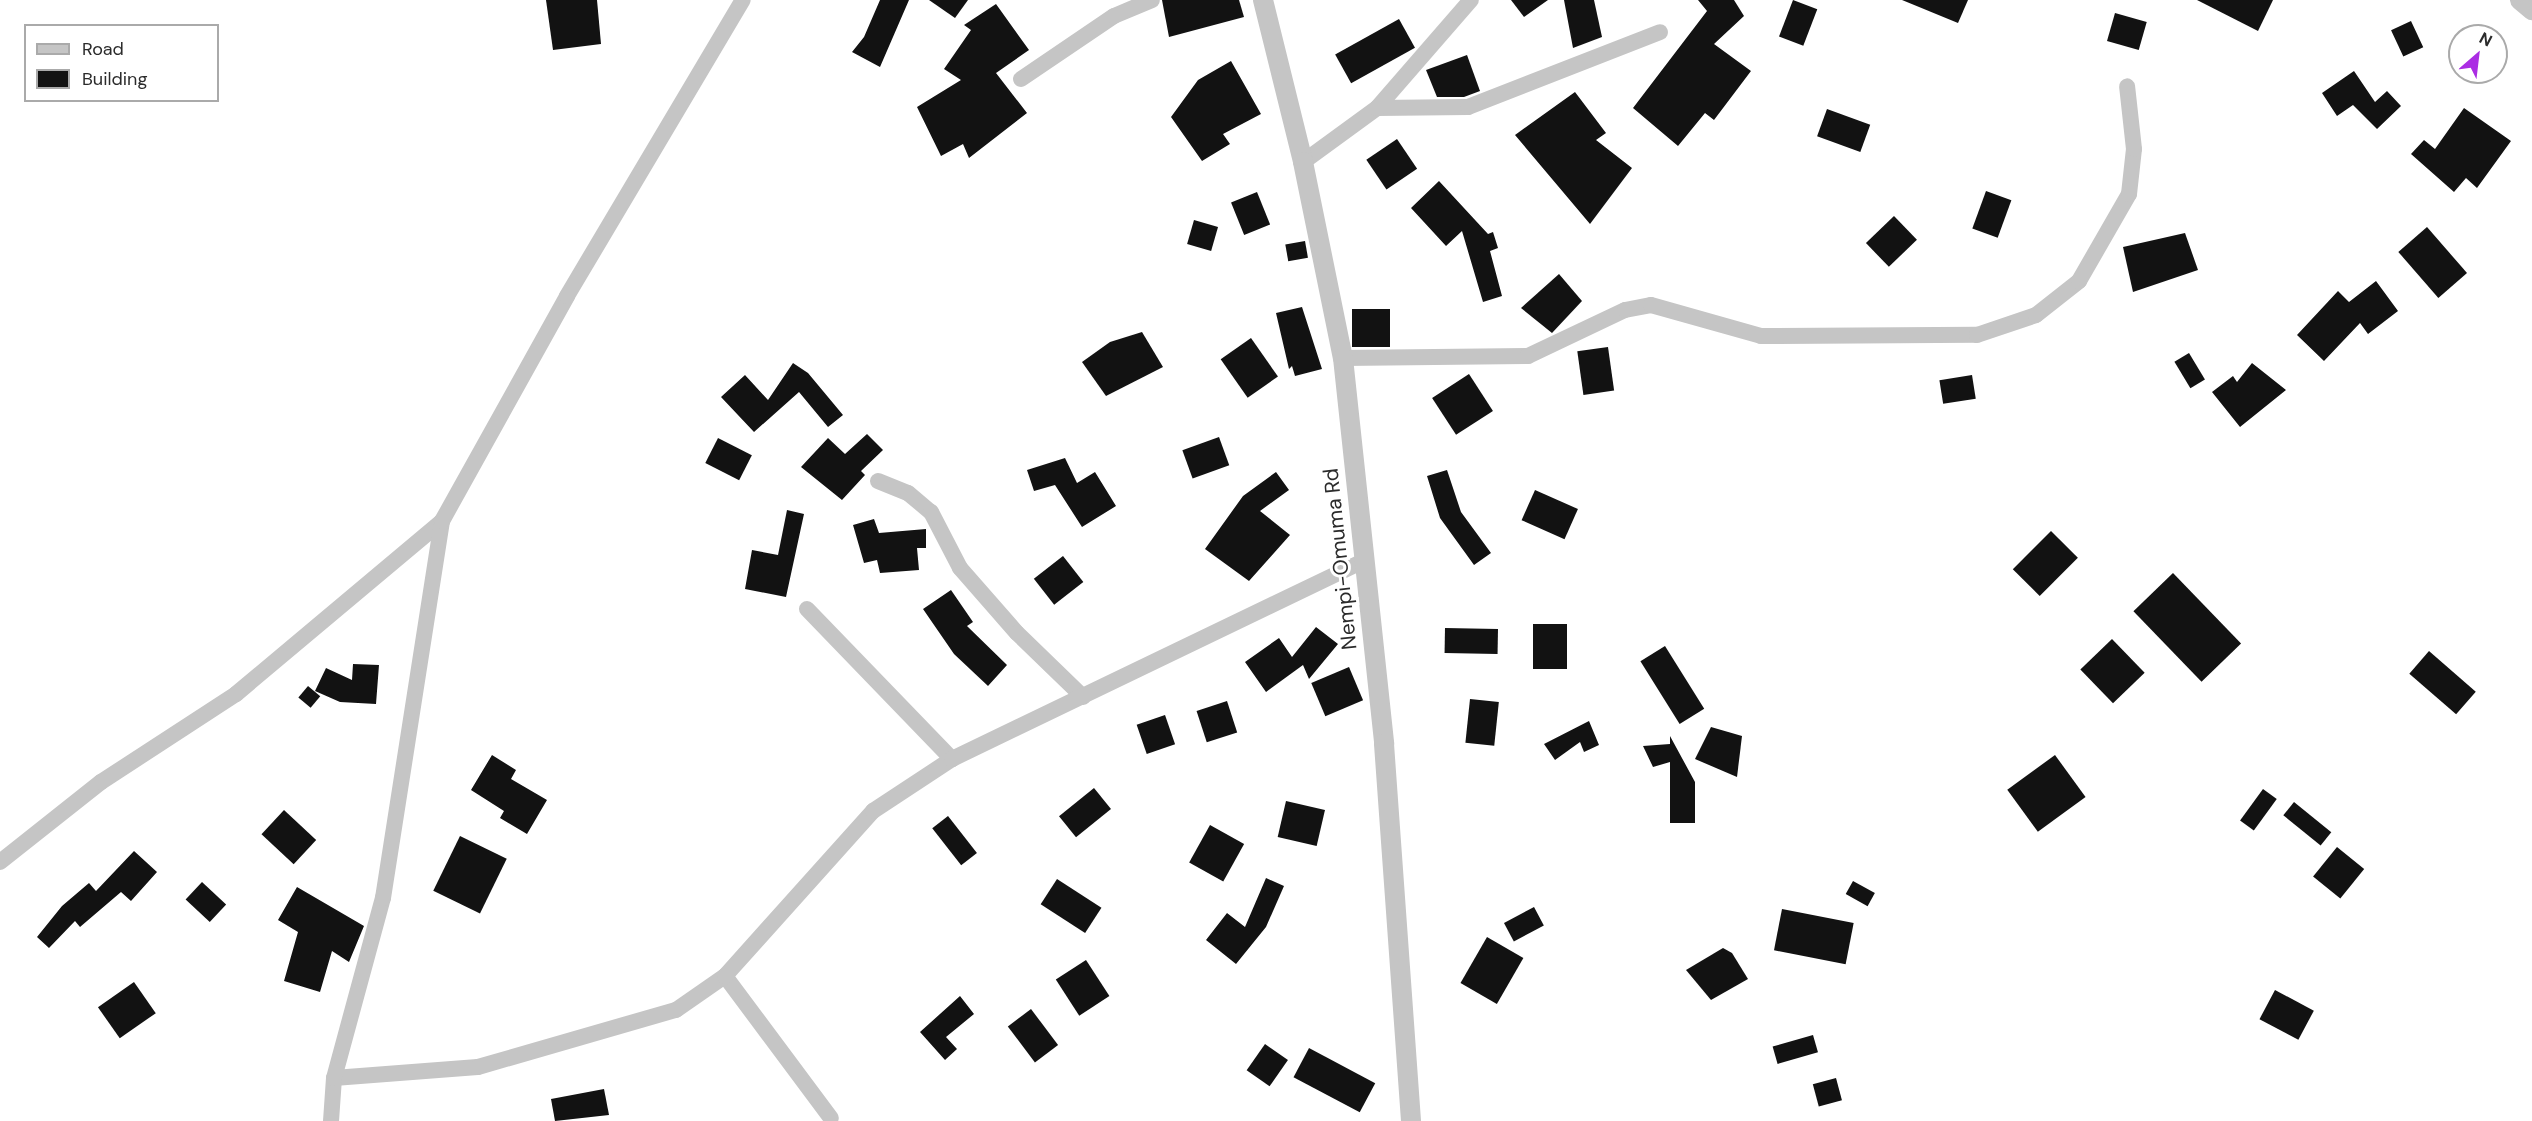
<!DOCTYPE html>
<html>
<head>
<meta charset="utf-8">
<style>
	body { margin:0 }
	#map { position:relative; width:2532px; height:1121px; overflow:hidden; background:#fff; font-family:"DM Sans",sans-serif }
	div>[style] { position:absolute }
	.building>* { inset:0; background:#121212; transform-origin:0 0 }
	.minor>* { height:16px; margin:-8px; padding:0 8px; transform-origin:8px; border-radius:8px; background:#c5c5c5 }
	.tertiary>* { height:20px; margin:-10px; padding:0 10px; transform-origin:10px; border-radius:10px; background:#c5c5c5 }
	span { translate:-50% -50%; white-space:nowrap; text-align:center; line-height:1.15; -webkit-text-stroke:6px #fff; paint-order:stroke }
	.street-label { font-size:21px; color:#2b2b2b }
	.legend { position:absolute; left:24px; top:24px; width:195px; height:78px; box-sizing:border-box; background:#fff; border:2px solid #aaa; margin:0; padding:8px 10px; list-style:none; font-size:18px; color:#2b2b2b }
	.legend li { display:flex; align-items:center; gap:12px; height:30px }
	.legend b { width:30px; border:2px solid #aaa }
	.north { position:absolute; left:2448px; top:24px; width:60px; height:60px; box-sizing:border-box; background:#fff; border:2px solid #aaa; border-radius:50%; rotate:28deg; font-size:16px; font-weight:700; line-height:24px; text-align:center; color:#2b2b2b }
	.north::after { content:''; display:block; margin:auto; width:21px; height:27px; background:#ab2de3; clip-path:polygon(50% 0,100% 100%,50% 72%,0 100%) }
</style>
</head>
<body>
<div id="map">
	<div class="building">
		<div style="clip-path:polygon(546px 0,597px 0,601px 44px,553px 50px)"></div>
		<div style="clip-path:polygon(880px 0,909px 0,880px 67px,852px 52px,864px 37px)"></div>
		<div style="clip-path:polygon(929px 0,968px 0,955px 18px)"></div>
		<div style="clip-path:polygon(1162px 0,1239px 0,1244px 17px,1169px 37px)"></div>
		<div style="clip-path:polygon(1511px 0,1548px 0,1524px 17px)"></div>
		<div style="clip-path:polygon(1564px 0,1594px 0,1602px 37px,1573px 48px)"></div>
		<div style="clip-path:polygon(1698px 0,1734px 0,1744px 16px,1714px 44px,1751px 71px,1714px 120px,1705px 113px,1678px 146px,1633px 108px,1707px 11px)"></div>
		<div style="left:1793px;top:0;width:26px;height:39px;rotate:21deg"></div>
		<div style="clip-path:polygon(1902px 0,1968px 0,1958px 23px)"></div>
		<div style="clip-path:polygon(2197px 0,2273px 0,2258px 31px)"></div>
		<div style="clip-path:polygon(996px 4px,1029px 50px,996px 73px,1027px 113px,969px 158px,963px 144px,941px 156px,917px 107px,961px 80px,944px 69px,971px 30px,964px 25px)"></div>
		<div style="left:2115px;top:13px;width:33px;height:29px;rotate:16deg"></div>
		<div style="left:1399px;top:19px;width:33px;height:73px;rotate:61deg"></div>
		<div style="left:2411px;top:21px;width:29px;height:22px;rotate:65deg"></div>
		<div style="clip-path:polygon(1467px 55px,1480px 91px,1464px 97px,1437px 97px,1426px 70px)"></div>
		<div style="clip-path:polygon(1231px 61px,1261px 114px,1223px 134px,1230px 144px,1202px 161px,1171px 117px,1198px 80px)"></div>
		<div style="clip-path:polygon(2354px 71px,2375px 102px,2387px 91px,2401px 106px,2377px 129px,2353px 105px,2337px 116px,2322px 93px)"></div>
		<div style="clip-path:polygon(1575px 92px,1606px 133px,1596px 140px,1632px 168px,1590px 224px,1515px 135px)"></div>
		<div style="clip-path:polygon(2464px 108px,2511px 141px,2477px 188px,2466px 178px,2454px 192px,2411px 154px,2424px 140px,2435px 149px)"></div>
		<div style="left:1827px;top:109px;width:46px;height:29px;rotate:20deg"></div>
		<div style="left:1397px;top:139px;width:36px;height:37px;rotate:56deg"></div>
		<div style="clip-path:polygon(1439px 181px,1488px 234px,1493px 232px,1498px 248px,1490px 251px,1502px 296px,1483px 302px,1462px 231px,1446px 246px,1411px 208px)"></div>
		<div style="left:1986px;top:191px;width:27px;height:40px;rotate:20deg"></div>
		<div style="left:1257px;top:192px;width:35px;height:28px;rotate:68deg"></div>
		<div style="left:1894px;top:216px;width:33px;height:39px;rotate:46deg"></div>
		<div style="left:1194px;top:220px;width:25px;height:25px;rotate:16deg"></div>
		<div style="left:2427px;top:227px;width:61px;height:38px;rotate:49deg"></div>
		<div style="clip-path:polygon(2185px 233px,2198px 270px,2133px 292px,2123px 247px)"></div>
		<div style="left:1305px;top:241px;width:17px;height:20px;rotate:80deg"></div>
		<div style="clip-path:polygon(1559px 274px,1582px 301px,1552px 333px,1521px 308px)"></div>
		<div style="clip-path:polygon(2376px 281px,2398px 311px,2368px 334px,2360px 323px,2324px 361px,2297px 335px,2338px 291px,2349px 302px)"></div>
		<div style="clip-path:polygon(1302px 307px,1322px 369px,1295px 376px,1292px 366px,1289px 369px,1276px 313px)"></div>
		<div style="left:1352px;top:309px;width:38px;height:38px"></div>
		<div style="clip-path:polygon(1142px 332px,1163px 367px,1106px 396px,1082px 362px,1110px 342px)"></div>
		<div style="left:1251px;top:338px;width:47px;height:37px;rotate:55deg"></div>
		<div style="left:1608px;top:347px;width:44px;height:31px;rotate:82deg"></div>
		<div style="left:2189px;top:353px;width:31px;height:17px;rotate:59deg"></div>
		<div style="clip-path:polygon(793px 363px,808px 373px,843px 415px,828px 427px,799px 392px,754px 432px,721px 397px,745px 375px,768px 400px)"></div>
		<div style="clip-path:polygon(2252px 363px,2286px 390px,2240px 427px,2212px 392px,2233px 376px,2237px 382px)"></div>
		<div style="left:1469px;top:374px;width:44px;height:44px;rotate:57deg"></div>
		<div style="left:1972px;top:375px;width:24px;height:33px;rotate:81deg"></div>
		<div style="clip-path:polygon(867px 434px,883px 450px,861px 471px,865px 475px,842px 500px,801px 467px,828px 438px,845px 454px)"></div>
		<div style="left:1219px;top:437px;width:30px;height:39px;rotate:70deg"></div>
		<div style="left:718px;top:438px;width:38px;height:28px;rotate:27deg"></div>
		<div style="clip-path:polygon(1065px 458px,1077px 483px,1095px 472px,1116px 506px,1082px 527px,1055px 485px,1034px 491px,1027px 470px)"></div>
		<div style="clip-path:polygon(1447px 470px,1461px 512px,1491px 553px,1474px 565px,1440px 518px,1427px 476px)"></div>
		<div style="clip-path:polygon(1276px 472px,1289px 490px,1260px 511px,1290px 535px,1249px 581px,1205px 549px,1243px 496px)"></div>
		<div style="left:1535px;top:490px;width:47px;height:33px;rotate:24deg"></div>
		<div style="clip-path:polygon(787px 510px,804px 514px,786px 597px,745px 589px,752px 550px,778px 555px)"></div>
		<div style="clip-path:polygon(874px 519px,879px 533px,926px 529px,926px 548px,917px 548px,919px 570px,880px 573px,877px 560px,864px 563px,853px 525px)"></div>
		<div style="left:2051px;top:531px;width:38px;height:54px;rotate:45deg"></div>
		<div style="left:1063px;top:556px;width:33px;height:37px;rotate:52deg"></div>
		<div style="left:2173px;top:573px;width:98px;height:55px;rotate:46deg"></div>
		<div style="clip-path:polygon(951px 590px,973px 622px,967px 626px,1007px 665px,988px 686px,954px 654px,923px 609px)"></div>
		<div style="left:1533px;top:624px;width:34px;height:45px"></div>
		<div style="clip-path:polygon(1316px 627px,1338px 644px,1309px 679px,1303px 665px,1266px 692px,1245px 662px,1279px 638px,1292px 657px)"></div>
		<div style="left:1445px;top:628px;width:53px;height:25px;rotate:1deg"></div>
		<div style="left:2112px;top:639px;width:47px;height:44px;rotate:46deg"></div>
		<div style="left:1665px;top:646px;width:74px;height:29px;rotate:58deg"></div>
		<div style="left:2429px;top:651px;width:62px;height:30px;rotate:41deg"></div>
		<div style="clip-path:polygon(353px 664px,379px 665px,376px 704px,340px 702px,315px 691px,326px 668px,352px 680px)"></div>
		<div style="left:1349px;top:667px;width:36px;height:41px;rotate:67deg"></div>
		<div style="left:308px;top:686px;width:16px;height:15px;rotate:40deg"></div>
		<div style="left:1470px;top:699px;width:29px;height:44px;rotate:6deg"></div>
		<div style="left:1227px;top:701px;width:33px;height:32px;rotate:72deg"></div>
		<div style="left:1165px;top:715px;width:31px;height:30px;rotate:71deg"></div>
		<div style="clip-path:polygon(1589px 721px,1599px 745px,1584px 752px,1580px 742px,1555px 760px,1544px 744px)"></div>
		<div style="clip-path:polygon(1711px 727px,1742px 736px,1737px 777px,1695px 759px)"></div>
		<div style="clip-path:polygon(1670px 736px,1695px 782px,1695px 823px,1670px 823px,1670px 762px,1653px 767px,1643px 746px,1670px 744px)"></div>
		<div style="clip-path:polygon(492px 755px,516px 770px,511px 779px,547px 800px,527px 834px,500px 818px,504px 811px,471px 790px)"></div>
		<div style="left:2055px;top:755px;width:52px;height:59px;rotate:54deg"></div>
		<div style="left:1094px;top:788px;width:27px;height:45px;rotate:51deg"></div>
		<div style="left:2263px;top:789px;width:17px;height:39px;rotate:36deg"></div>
		<div style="left:1286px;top:801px;width:40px;height:37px;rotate:13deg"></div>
		<div style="left:2294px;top:802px;width:48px;height:17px;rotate:39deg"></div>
		<div style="left:284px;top:810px;width:44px;height:33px;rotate:43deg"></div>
		<div style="left:948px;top:816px;width:47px;height:20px;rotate:52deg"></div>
		<div style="left:1210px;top:825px;width:39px;height:43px;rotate:29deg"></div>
		<div style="left:460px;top:836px;width:52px;height:61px;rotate:26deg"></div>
		<div style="left:2337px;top:847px;width:35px;height:38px;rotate:39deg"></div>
		<div style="clip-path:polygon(134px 851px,157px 872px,131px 901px,121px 892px,80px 927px,75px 921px,49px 948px,37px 937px,62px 906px,89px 883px,96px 891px)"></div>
		<div style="clip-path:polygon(1266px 878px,1284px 886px,1266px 927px,1236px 964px,1206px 940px,1227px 913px,1245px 927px)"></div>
		<div style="left:1057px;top:879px;width:53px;height:30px;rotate:33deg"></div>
		<div style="left:1853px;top:881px;width:25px;height:15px;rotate:29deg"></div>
		<div style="left:202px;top:882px;width:33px;height:24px;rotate:43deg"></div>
		<div style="clip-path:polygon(297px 887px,364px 926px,349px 962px,332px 951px,320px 992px,284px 981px,298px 932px,278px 920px)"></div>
		<div style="left:1534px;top:907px;width:21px;height:34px;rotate:62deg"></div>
		<div style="left:1782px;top:909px;width:73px;height:42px;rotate:11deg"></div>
		<div style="left:1487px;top:937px;width:42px;height:53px;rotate:30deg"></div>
		<div style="clip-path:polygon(1723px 948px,1732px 953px,1748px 979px,1711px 1000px,1686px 970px)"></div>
		<div style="left:1086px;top:960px;width:43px;height:36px;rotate:57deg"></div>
		<div style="left:134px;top:982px;width:38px;height:44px;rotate:55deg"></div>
		<div style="left:2275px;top:990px;width:44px;height:33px;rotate:28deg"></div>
		<div style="clip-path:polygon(960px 996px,974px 1014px,946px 1037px,957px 1049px,945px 1060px,920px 1032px)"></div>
		<div style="left:1031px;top:1009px;width:45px;height:29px;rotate:53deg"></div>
		<div style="left:1813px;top:1035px;width:18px;height:42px;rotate:74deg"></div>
		<div style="left:1265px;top:1044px;width:28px;height:32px;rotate:35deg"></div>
		<div style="left:1309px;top:1048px;width:75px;height:33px;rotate:28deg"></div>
		<div style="left:1836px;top:1078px;width:23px;height:24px;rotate:75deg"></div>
		<div style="clip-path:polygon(604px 1089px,609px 1115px,555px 1121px,551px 1099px)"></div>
	</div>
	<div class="minor">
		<div style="left:1021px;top:79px;width:112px;rotate:-34.1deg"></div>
		<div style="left:1114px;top:16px;width:41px;rotate:-22.8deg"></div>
		<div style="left:1377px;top:108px;width:91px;rotate:-0.6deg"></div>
		<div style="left:1468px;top:107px;width:206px;rotate:-21.3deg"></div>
		<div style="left:1303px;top:162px;width:92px;rotate:-36.1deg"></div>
		<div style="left:1377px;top:108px;width:143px;rotate:-49deg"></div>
		<div style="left:1343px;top:358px;width:185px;rotate:-0.6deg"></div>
		<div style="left:1528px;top:356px;width:107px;rotate:-25.4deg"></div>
		<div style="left:1625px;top:310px;width:26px;rotate:-11deg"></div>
		<div style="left:1651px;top:305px;width:114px;rotate:15.7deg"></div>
		<div style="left:1761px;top:336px;width:216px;rotate:-0.3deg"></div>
		<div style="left:1977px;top:335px;width:62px;rotate:-18.7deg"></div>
		<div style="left:2036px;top:315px;width:55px;rotate:-38.3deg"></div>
		<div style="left:2079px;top:281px;width:100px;rotate:-60.1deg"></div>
		<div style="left:2129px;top:194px;width:45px;rotate:-83.7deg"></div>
		<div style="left:2134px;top:149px;width:63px;rotate:-96.3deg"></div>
		<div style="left:878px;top:481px;width:32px;rotate:22deg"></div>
		<div style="left:908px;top:493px;width:30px;rotate:40deg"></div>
		<div style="left:931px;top:512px;width:63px;rotate:62.6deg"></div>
		<div style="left:960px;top:568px;width:86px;rotate:48.8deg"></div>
		<div style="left:1017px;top:633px;width:92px;rotate:44.1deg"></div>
		<div style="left:807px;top:609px;width:209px;rotate:46deg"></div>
		<div style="left:0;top:862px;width:129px;rotate:-38.4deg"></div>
		<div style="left:101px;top:782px;width:161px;rotate:-33.1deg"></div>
		<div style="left:236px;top:694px;width:269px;rotate:-40deg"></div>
		<div style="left:725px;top:976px;width:177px;rotate:53.3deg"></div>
		<div style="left:334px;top:1078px;width:144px;rotate:-4.4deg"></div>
		<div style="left:478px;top:1067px;width:206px;rotate:-16.1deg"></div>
		<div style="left:676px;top:1010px;width:60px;rotate:-34.8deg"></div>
		<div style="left:725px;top:976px;width:222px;rotate:-48.1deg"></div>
		<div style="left:873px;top:811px;width:95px;rotate:-33.4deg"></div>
		<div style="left:952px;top:759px;width:458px;rotate:-25.7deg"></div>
		<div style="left:331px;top:1121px;width:43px;rotate:-86deg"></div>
		<div style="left:334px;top:1078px;width:187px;rotate:-74.8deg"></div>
		<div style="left:383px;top:898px;width:382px;rotate:-81.1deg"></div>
		<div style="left:442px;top:521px;width:257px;rotate:-60.9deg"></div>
		<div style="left:567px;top:296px;width:344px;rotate:-59.3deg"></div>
	</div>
	<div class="tertiary">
		<div style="left:1263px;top:0;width:167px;rotate:76.1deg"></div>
		<div style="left:1303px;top:162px;width:200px;rotate:78.5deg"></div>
		<div style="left:1343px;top:358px;width:388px;rotate:83.9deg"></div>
		<div style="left:1384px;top:744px;width:378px;rotate:85.9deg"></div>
		<div style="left:2520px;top:0;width:16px;rotate:40deg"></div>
	</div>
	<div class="street-label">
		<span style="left:1340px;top:559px;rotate:-96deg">Nempi-Omuma Rd</span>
	</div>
	<ul class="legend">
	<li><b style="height:8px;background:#c5c5c5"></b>Road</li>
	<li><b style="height:16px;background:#121212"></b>Building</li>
	</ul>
	<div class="north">N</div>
</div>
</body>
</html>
